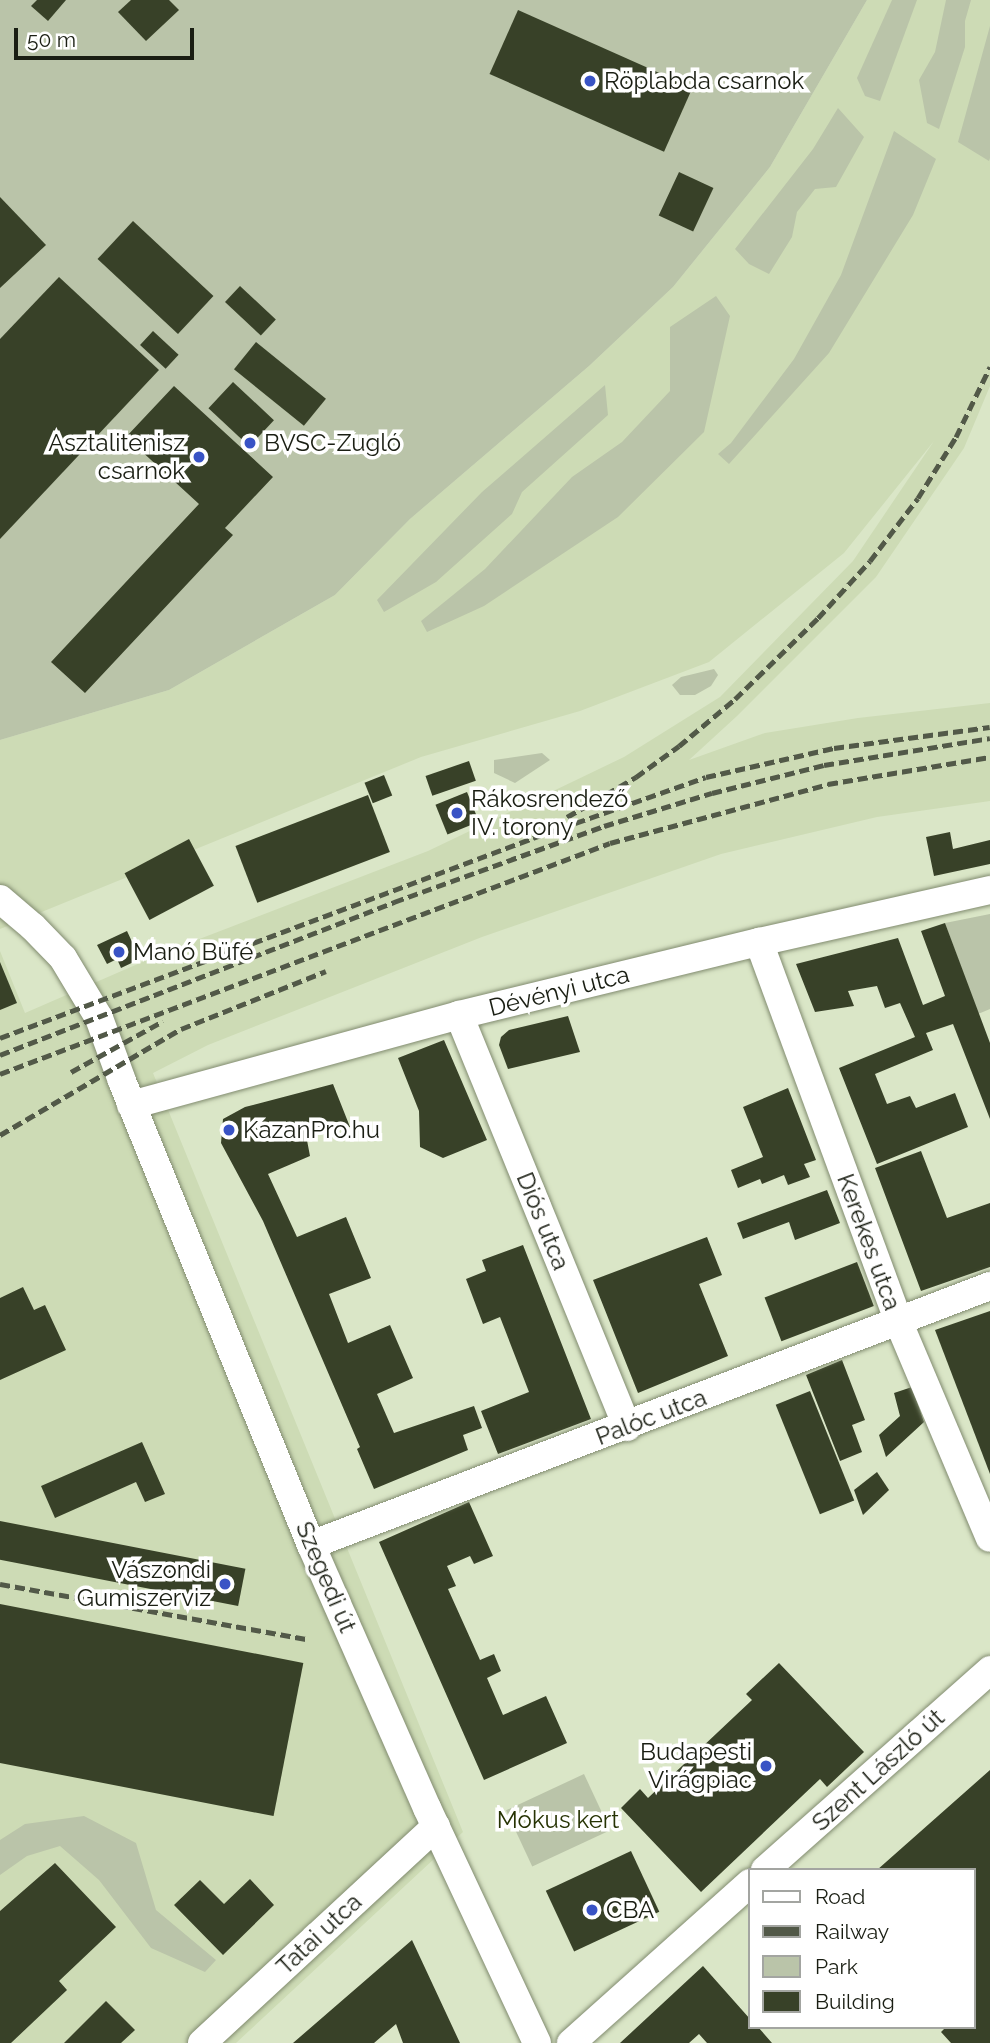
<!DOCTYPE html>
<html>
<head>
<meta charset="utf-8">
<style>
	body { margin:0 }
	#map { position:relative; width:990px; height:2043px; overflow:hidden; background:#dae6c7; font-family:Raleway,sans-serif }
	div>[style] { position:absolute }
	.built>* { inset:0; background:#cddbb5 }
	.green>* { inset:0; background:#bac4a9; transform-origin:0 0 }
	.building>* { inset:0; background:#384128; transform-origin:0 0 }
	.roads { filter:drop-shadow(0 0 2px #818b6f) drop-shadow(0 0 2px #818b6f) }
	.street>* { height:28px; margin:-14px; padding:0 14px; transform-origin:14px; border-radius:14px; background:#fff }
	.rail>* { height:5px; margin-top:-2.5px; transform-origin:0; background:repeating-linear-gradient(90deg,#525948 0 10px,transparent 0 15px) }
	.dots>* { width:19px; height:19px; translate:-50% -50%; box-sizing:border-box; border:4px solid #fff; border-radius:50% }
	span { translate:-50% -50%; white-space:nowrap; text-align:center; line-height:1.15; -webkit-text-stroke:7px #fff; paint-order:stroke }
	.poi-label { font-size:24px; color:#1a1e13 }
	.left { translate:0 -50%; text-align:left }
	.right { translate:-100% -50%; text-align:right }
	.street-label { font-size:24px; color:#1a1e13 }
	.park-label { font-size:24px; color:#263303 }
	.legend { position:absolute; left:748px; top:1868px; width:228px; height:161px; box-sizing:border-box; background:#fff; border:2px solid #a3a5a1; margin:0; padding:9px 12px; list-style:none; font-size:21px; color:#1a1e13 }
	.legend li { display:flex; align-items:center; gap:14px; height:35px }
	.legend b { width:35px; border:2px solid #a3a5a1 }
	.scale { position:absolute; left:14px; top:28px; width:180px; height:32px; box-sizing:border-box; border:4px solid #1a1e13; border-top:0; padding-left:9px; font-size:21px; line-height:24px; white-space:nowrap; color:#1a1e13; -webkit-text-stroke:5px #fff; paint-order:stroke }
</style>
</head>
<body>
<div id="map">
	<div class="built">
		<div style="clip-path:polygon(867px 0,990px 0,990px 386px,964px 448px,876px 577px,737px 716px,689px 760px,765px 733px,858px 718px,990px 703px,990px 801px,877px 817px,721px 854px,482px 937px,208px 1045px,153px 1073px,463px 1832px,236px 2043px,0 2043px,0 951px,25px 1013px,163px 953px,428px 851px,624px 757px,720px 697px,853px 561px,934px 441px,844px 553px,709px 662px,580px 711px,421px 757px,0 929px,0 740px,169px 690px,335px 595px,410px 519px,589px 366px,673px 287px,770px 167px)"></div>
	</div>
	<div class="green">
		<div style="clip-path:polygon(0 0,867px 0,770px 167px,673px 287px,589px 366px,410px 519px,335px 595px,169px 690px,0 740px)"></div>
		<div style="clip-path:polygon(892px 0,917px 0,880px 101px,865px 96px,857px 78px)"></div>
		<div style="clip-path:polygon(946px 0,971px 0,965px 21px,965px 47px,939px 129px,927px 123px,919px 80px,935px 52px)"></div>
		<div style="clip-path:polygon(990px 26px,990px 158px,989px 161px,958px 142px)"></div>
		<div style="clip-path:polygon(838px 108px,864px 137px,836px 187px,815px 189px,797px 212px,792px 237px,769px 274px,749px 264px,735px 249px,813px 149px)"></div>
		<div style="clip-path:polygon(894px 131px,936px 159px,913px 215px,829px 353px,729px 464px,718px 454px,731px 443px,794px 359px,841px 275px)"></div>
		<div style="clip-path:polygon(716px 296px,730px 316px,704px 432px,618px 517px,484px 606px,427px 632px,421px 621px,485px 569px,572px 477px,622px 442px,670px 391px,670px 327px)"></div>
		<div style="clip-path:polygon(605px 385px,608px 415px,522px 492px,512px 514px,436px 582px,384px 612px,377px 600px,482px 492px)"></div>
		<div style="clip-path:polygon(714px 669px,718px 675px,711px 686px,695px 695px,680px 695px,672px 685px,681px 677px)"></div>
		<div style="clip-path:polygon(542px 753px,550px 760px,515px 783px,494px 773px,494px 760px)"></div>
		<div style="clip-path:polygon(990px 914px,990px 1009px,978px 1014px,945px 923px)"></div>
		<div style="left:584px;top:1774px;width:62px;height:86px;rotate:65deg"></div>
		<div style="clip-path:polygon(84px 1816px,136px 1843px,156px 1910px,216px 1960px,205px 1972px,151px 1948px,99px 1880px,60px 1846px,27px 1856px,0 1875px,0 1840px,25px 1824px)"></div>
	</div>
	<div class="building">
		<div style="clip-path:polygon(37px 0,66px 0,48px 21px,31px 6px)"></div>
		<div style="clip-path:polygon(131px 0,169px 0,179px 10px,146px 41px,118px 12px)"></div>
		<div style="left:518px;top:10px;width:191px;height:70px;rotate:24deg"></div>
		<div style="left:679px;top:172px;width:38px;height:48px;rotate:25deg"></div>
		<div style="clip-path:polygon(0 197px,46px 245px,0 288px)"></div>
		<div style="left:133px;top:221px;width:110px;height:52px;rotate:43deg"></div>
		<div style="clip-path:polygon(59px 277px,159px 370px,0 539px,0 339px)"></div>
		<div style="left:240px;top:286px;width:49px;height:22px;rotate:43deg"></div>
		<div style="left:153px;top:331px;width:35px;height:19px;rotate:43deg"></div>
		<div style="left:256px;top:342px;width:90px;height:35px;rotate:39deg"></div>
		<div style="left:233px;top:382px;width:56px;height:36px;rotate:43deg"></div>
		<div style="clip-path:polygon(174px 386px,273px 477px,225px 528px,233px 535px,85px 693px,51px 662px,199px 504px,126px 437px)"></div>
		<div style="left:469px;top:761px;width:21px;height:46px;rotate:71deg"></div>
		<div style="left:384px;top:775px;width:22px;height:21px;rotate:68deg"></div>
		<div style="left:467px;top:792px;width:32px;height:34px;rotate:68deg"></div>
		<div style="left:368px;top:795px;width:61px;height:142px;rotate:69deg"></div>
		<div style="clip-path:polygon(950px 832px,953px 849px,990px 840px,990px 864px,934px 876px,926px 837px)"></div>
		<div style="left:189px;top:839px;width:53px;height:73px;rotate:62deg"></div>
		<div style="clip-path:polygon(945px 923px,990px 1043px,990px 1119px,953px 1024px,926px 1033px,933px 1050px,875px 1074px,887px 1104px,910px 1096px,916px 1108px,955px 1093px,968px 1127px,877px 1164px,839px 1068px,915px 1037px,900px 1003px,885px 1008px,877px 986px,848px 991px,854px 1006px,815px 1012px,796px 964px,898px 938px,923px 1005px,945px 996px,921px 931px)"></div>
		<div style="clip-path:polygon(127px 931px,140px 959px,121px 968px,117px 959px,107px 964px,97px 945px)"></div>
		<div style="clip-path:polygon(0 962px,17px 1003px,0 1010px)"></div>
		<div style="clip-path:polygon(568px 1016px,580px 1052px,508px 1069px,499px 1045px,501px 1037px,509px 1030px)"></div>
		<div style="clip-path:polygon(444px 1040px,487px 1140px,443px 1158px,420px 1147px,419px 1111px,398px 1058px)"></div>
		<div style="clip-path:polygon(333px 1084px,350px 1127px,306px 1135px,310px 1156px,268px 1174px,297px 1237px,346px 1217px,371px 1278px,329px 1294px,348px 1343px,390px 1325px,413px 1378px,377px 1394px,394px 1433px,474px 1406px,482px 1428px,463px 1435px,468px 1450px,374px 1489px,357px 1449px,360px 1447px,263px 1221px,221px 1143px,223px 1119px,245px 1107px)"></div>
		<div style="clip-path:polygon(788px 1088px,816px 1160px,804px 1164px,810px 1177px,788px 1185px,784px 1175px,762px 1184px,760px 1179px,738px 1188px,731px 1170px,763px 1157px,743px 1107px)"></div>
		<div style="clip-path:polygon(921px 1151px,947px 1218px,990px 1203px,990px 1267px,921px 1291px,875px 1168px)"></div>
		<div style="clip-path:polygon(827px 1190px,840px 1223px,795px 1240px,789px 1222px,743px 1239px,737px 1223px)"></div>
		<div style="clip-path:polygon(707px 1237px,722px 1275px,699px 1284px,728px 1356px,638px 1393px,593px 1280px)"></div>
		<div style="clip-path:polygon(523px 1245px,591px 1419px,498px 1454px,481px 1411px,529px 1392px,500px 1317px,483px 1324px,466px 1279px,486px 1271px,482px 1260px)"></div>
		<div style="left:857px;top:1262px;width:47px;height:99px;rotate:69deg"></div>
		<div style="clip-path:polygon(23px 1287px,34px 1310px,45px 1305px,66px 1350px,0 1380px,0 1298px)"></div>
		<div style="clip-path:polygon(990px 1311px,990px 1474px,935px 1330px)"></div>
		<div style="clip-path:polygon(842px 1360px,865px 1420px,852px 1425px,862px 1452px,840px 1461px,806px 1375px)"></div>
		<div style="clip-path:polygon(912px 1387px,924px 1422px,886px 1457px,879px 1435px,900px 1416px,894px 1393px)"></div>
		<div style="left:810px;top:1391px;width:118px;height:37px;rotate:68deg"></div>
		<div style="clip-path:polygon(142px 1442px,165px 1494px,145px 1502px,136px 1482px,55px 1518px,41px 1486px)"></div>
		<div style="clip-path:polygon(877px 1472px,889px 1490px,863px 1515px,854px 1490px)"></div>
		<div style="clip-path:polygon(469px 1502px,493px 1556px,474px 1564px,470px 1556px,447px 1566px,456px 1586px,448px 1589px,480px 1660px,494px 1654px,501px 1671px,487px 1678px,503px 1715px,546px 1696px,567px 1743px,484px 1780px,379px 1542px)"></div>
		<div style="left:0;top:1521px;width:250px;height:38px;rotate:11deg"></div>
		<div style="left:0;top:1604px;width:309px;height:156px;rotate:11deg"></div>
		<div style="clip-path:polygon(779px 1663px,864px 1752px,827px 1787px,820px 1779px,701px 1892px,621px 1808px,640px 1789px,648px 1798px,752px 1700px,746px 1694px)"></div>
		<div style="clip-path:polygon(990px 1770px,990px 2043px,951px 2043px,941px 2032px,946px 2027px,974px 2027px,974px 1870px,877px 1870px)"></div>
		<div style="left:631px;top:1851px;width:67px;height:94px;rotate:65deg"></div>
		<div style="clip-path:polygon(55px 1863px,116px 1927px,59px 1981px,67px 1990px,11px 2043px,0 2043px,0 1911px)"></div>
		<div style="clip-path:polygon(250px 1879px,274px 1905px,223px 1955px,174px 1905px,200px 1880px,224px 1904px)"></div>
		<div style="clip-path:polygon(412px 1940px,460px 2043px,403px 2043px,396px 2024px,374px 2043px,293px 2043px)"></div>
		<div style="clip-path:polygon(703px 1966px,750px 2019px,750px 2027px,758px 2027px,772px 2043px,707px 2043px,699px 2034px,689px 2043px,620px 2043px)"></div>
		<div style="clip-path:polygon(106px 2001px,135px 2030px,121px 2043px,64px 2043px)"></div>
	</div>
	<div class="roads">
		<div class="street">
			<div style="left:0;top:899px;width:43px;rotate:40.3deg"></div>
			<div style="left:33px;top:927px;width:43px;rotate:45.9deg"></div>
			<div style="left:63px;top:958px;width:70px;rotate:59deg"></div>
			<div style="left:99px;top:1018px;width:67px;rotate:69.9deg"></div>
			<div style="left:122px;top:1081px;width:501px;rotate:67.84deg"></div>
			<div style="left:311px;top:1545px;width:287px;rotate:66.2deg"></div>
			<div style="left:427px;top:1808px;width:259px;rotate:64.9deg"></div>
			<div style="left:759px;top:942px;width:406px;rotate:69.8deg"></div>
			<div style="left:899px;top:1323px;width:233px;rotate:67.1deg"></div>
			<div style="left:459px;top:1015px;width:445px;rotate:67.8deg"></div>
			<div style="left:131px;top:1105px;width:340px;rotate:-15.3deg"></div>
			<div style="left:459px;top:1015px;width:309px;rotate:-13.7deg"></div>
			<div style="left:759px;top:942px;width:237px;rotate:-12.7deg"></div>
			<div style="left:311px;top:1545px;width:727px;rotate:-20.88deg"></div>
			<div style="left:765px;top:1870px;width:301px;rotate:-41.6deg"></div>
			<div style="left:202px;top:2043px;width:319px;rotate:-42.8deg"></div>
			<div style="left:571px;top:2043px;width:240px;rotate:-41.8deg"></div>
		</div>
	</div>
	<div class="rail">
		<div style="left:567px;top:817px;width:80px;rotate:-30.1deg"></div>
		<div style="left:636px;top:777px;width:53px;rotate:-35.8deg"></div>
		<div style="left:679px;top:746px;width:73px;rotate:-40deg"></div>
		<div style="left:735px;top:699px;width:116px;rotate:-44.3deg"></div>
		<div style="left:818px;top:618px;width:77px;rotate:-47.6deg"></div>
		<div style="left:870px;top:561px;width:79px;rotate:-52.7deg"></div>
		<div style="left:918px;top:498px;width:72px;rotate:-58.1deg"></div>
		<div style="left:956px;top:437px;width:78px;rotate:-64.1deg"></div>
		<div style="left:0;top:1038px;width:569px;rotate:-20.57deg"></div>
		<div style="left:533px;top:838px;width:183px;rotate:-19.4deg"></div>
		<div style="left:706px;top:777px;width:131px;rotate:-12.8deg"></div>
		<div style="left:834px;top:748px;width:157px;rotate:-7.7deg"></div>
		<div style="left:0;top:1055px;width:423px;rotate:-21.2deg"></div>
		<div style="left:394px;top:902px;width:223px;rotate:-19.9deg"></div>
		<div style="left:604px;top:826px;width:113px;rotate:-17deg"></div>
		<div style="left:712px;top:793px;width:115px;rotate:-14deg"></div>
		<div style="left:824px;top:765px;width:168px;rotate:-9.2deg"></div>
		<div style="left:71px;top:1072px;width:105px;rotate:-29deg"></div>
		<div style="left:0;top:1074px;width:652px;rotate:-20.74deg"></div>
		<div style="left:610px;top:843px;width:226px;rotate:-15.1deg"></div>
		<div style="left:828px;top:784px;width:164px;rotate:-9.5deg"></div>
		<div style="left:0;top:1135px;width:210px;rotate:-30.4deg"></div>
		<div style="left:181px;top:1029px;width:156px;rotate:-21.8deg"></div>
		<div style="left:0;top:1584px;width:311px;rotate:10.2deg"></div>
	</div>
	<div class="dots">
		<div style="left:590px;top:81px;background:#3953c5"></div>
		<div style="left:250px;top:443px;background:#3953c5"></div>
		<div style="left:199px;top:457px;background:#3953c5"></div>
		<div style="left:457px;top:813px;background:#3953c5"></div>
		<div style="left:119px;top:952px;background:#3953c5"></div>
		<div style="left:229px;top:1130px;background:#3953c5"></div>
		<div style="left:225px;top:1584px;background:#3953c5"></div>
		<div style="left:766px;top:1766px;background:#3953c5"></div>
		<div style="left:592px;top:1910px;background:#3953c5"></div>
	</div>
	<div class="poi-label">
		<span class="left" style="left:604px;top:81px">Röplabda csarnok</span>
		<span class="right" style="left:185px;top:457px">Asztalitenisz<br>csarnok</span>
		<span class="left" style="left:264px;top:443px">BVSC-Zugló</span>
		<span class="left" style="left:471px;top:813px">Rákosrendező<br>IV. torony</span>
		<span class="left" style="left:133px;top:952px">Manó Büfé</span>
		<span class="left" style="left:243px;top:1130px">KazanPro.hu</span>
		<span class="right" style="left:211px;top:1584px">Vászondi<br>Gumiszerviz</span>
		<span class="right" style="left:752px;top:1766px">Budapesti<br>Virágpiac</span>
		<span class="left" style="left:606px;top:1910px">CBA</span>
	</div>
	<div class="street-label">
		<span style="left:559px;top:991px;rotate:-14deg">Dévényi utca</span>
		<span style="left:543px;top:1221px;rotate:68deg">Diós utca</span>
		<span style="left:869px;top:1242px;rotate:70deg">Kerekes utca</span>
		<span style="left:651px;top:1417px;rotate:-21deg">Palóc utca</span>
		<span style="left:326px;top:1577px;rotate:67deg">Szegedi út</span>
		<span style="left:878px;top:1770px;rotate:-42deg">Szent László út</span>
		<span style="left:319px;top:1934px;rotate:-43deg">Tatai utca</span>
	</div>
	<div class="park-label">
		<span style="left:558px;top:1820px">Mókus kert</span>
	</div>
	<ul class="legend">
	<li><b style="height:9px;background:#fff"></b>Road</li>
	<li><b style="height:9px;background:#525948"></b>Railway</li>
	<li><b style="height:19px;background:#bac4a9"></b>Park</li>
	<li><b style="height:19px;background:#384128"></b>Building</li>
	</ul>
	<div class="scale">50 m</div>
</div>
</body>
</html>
